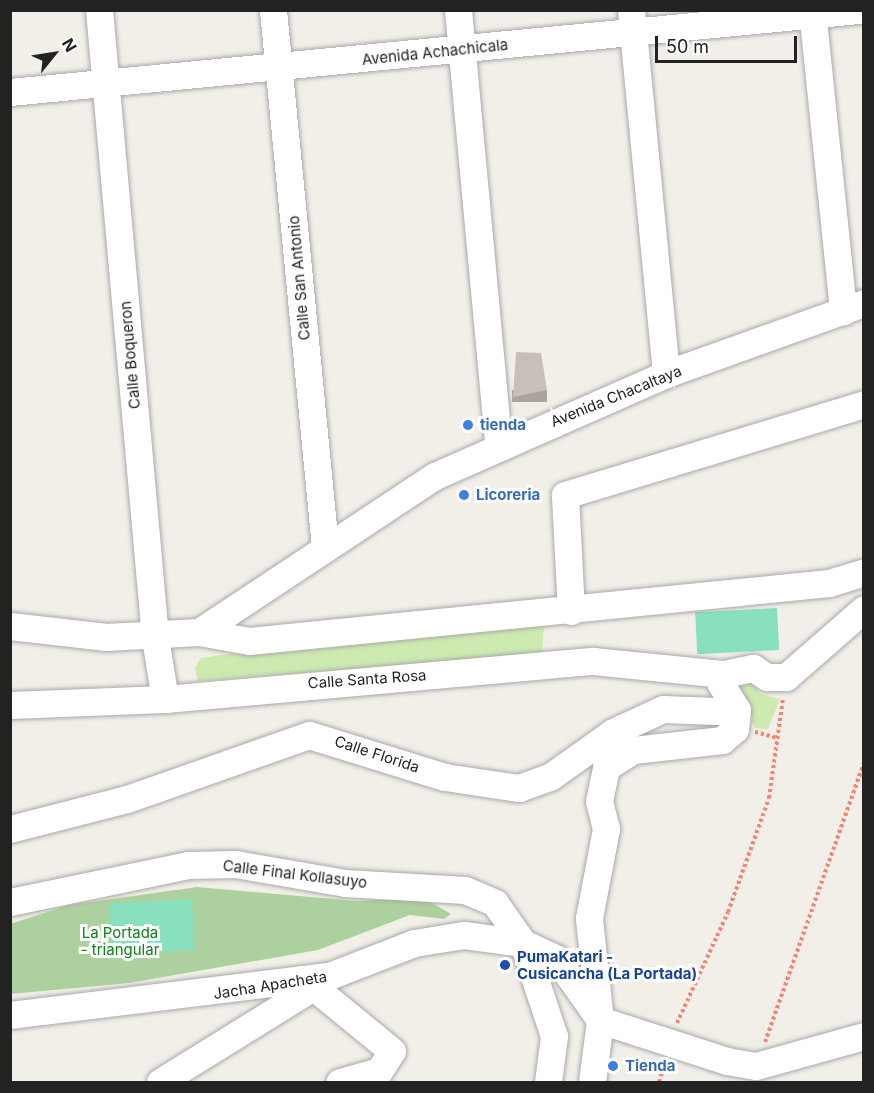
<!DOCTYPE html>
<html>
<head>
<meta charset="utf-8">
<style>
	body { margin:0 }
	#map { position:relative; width:874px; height:1093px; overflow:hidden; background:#f2efe9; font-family:Inter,sans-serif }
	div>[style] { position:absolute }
	.grass>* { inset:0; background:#cdebb0 }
	.forest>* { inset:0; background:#add19e }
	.pitch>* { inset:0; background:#88e0be; transform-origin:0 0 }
	.path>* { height:4px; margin-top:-2px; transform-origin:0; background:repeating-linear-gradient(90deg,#fa8072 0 3px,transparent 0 6px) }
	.roads { filter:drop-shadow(0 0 2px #a9a9a9) drop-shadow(0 0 2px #a9a9a9) }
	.minor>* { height:27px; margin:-13.5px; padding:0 13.5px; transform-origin:13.5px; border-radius:13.5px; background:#fff }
	.wall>* { inset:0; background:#aba49e; transform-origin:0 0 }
	.building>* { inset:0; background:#c7bfb8 }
	.dots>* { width:16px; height:16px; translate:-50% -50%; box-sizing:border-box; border:3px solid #fff; border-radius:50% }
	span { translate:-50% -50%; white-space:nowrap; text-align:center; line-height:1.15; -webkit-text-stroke:6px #fff; paint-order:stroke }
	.street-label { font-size:15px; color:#222 }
	.shop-label { font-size:15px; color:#366cbe; font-weight:700 }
	.left { translate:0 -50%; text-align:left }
	.park-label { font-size:15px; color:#0c8416 }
	.transit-label { font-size:15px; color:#164399; font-weight:700 }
	.frame { position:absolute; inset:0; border:12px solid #222; pointer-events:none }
	.north { position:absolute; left:24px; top:24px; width:60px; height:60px; -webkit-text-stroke:4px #fff; paint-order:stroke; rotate:60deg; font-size:16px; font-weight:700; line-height:24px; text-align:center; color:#222 }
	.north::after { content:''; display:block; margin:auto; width:21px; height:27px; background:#222; clip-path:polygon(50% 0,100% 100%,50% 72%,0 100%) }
	.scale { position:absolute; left:655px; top:36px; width:142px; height:27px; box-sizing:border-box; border:3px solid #222; border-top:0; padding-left:8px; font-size:18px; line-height:21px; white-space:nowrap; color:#222; -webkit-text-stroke:4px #fff; paint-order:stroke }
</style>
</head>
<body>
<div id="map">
	<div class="grass">
		<div style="clip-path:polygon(544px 625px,542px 654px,198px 681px,195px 668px,201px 658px,221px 655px)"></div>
		<div style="clip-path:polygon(746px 677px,761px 694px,780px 699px,768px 729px,755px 728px,738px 688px)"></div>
	</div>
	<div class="forest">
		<div style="clip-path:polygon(197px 887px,356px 901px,423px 898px,451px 914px,444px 919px,410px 915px,318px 950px,129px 983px,11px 994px,10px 924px,69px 905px)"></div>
	</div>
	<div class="pitch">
		<div style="left:777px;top:608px;width:42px;height:82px;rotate:87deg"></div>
		<div style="left:192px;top:899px;width:51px;height:83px;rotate:87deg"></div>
	</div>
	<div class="path">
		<div style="left:755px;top:732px;width:24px;rotate:15deg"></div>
		<div style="left:677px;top:1023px;width:122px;rotate:-65.3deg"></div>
		<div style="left:728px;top:912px;width:121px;rotate:-70.2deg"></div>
		<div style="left:769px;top:798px;width:100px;rotate:-82deg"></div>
		<div style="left:765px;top:1042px;width:296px;rotate:-70.5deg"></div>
		<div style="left:659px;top:1082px;width:19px;rotate:-74deg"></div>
	</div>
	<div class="roads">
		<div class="minor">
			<div style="left:99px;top:10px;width:630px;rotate:84.9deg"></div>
			<div style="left:155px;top:638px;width:62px;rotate:80.7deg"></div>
			<div style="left:273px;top:10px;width:540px;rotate:84.47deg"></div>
			<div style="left:458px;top:10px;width:437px;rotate:84.7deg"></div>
			<div style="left:631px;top:10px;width:366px;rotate:84.5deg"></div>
			<div style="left:812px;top:10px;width:303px;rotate:84.1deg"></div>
			<div style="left:10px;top:92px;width:853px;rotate:-5.52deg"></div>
			<div style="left:571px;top:611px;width:116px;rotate:-93deg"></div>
			<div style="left:565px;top:495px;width:313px;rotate:-16.9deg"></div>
			<div style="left:10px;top:626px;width:97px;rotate:6.5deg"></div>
			<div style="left:106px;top:637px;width:93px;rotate:-3.1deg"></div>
			<div style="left:199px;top:632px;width:283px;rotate:-33.5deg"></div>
			<div style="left:435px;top:476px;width:253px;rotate:-23.8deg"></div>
			<div style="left:666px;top:374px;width:210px;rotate:-19.7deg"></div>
			<div style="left:199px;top:632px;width:51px;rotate:10.2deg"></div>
			<div style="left:249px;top:641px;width:583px;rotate:-5.71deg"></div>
			<div style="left:829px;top:583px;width:37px;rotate:-17deg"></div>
			<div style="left:10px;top:705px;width:155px;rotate:-2.2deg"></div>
			<div style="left:165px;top:699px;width:430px;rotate:-5.1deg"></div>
			<div style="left:593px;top:661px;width:132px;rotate:5.7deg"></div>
			<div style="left:10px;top:829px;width:121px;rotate:-14.4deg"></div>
			<div style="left:127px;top:799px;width:193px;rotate:-19.4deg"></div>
			<div style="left:309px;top:735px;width:142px;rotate:17.2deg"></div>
			<div style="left:445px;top:777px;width:75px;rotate:8.5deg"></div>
			<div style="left:519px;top:788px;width:33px;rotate:-20deg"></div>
			<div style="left:550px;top:777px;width:77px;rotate:-35.5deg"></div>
			<div style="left:613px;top:732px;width:55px;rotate:-24.7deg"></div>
			<div style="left:663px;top:709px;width:53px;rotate:2.2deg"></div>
			<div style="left:716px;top:711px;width:19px;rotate:-16deg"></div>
			<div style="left:10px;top:902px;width:182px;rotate:-11.7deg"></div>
			<div style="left:188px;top:865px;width:47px;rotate:-1.2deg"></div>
			<div style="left:235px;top:864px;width:112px;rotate:9.8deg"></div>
			<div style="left:345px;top:883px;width:120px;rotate:3.3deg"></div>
			<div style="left:465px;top:890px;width:33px;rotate:23deg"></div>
			<div style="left:495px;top:903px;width:49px;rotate:55deg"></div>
			<div style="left:523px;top:943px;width:98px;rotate:71.6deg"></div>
			<div style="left:554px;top:1036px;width:46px;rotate:97.4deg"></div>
			<div style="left:315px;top:988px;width:99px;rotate:39.3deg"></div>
			<div style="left:392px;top:1051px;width:24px;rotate:123deg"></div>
			<div style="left:379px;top:1071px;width:41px;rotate:164.2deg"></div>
			<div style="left:10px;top:1015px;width:321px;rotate:-7deg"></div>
			<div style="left:329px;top:976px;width:91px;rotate:-21.2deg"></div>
			<div style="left:414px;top:943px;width:51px;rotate:-9.1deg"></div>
			<div style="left:464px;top:935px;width:60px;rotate:7.7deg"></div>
			<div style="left:523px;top:943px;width:38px;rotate:25deg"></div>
			<div style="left:557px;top:959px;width:75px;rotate:54.8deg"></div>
			<div style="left:600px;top:1020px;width:133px;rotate:17.9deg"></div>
			<div style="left:727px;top:1061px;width:29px;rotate:10deg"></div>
			<div style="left:756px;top:1066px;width:112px;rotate:-15.5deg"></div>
			<div style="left:160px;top:1082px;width:195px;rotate:-31.8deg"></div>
			<div style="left:592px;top:1082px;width:63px;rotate:-82.6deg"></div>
			<div style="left:600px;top:1020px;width:103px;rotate:-96.2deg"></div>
			<div style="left:589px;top:918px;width:91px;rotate:-79.2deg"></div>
			<div style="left:606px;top:829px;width:29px;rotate:-104deg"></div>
			<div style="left:599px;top:801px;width:35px;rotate:-78deg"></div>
			<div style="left:606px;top:767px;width:32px;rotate:-32deg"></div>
			<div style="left:633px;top:750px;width:90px;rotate:-6.4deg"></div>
			<div style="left:722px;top:740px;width:17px;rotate:-40deg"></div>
			<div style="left:735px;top:729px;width:19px;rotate:-84deg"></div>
			<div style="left:737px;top:710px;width:31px;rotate:-122deg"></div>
			<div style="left:721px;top:684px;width:10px;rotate:-73deg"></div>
			<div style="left:724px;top:674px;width:30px;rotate:-12deg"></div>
			<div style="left:753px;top:668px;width:17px;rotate:33deg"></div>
			<div style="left:767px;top:677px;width:19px"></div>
			<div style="left:786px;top:677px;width:103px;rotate:-41.1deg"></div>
		</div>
	</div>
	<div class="wall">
		<div style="left:547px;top:390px;width:12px;height:35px;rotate:90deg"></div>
	</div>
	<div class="building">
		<div style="clip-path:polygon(516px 352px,541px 353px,547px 390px,513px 397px)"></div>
	</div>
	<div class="dots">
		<div style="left:468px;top:425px;background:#3f7fe0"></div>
		<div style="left:464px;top:495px;background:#3f7fe0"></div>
		<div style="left:505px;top:965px;background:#1a4fb4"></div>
		<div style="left:613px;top:1066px;background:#3f7fe0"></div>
	</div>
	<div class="street-label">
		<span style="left:435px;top:52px;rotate:-6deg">Avenida Achachicala</span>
		<span style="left:299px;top:278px;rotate:-95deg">Calle San Antonio</span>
		<span style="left:130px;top:355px;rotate:-95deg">Calle Boqueron</span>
		<span style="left:616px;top:396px;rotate:-22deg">Avenida Chacaltaya</span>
		<span style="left:367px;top:679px;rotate:-4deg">Calle Santa Rosa</span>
		<span style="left:377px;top:754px;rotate:18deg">Calle Florida</span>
		<span style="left:295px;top:874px;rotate:7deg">Calle Final Kollasuyo</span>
		<span style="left:270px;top:985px;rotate:-9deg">Jacha Apacheta</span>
	</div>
	<div class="shop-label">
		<span class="left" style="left:480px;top:425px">tienda</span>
		<span class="left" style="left:476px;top:495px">Licoreria</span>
		<span class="left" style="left:625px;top:1066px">Tienda</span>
	</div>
	<div class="park-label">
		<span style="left:120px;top:941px">La Portada<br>- triangular</span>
	</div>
	<div class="transit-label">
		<span class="left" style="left:517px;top:965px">PumaKatari -<br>Cusicancha (La Portada)</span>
	</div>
	<div class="frame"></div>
	<div class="north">N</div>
	<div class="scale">50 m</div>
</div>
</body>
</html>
